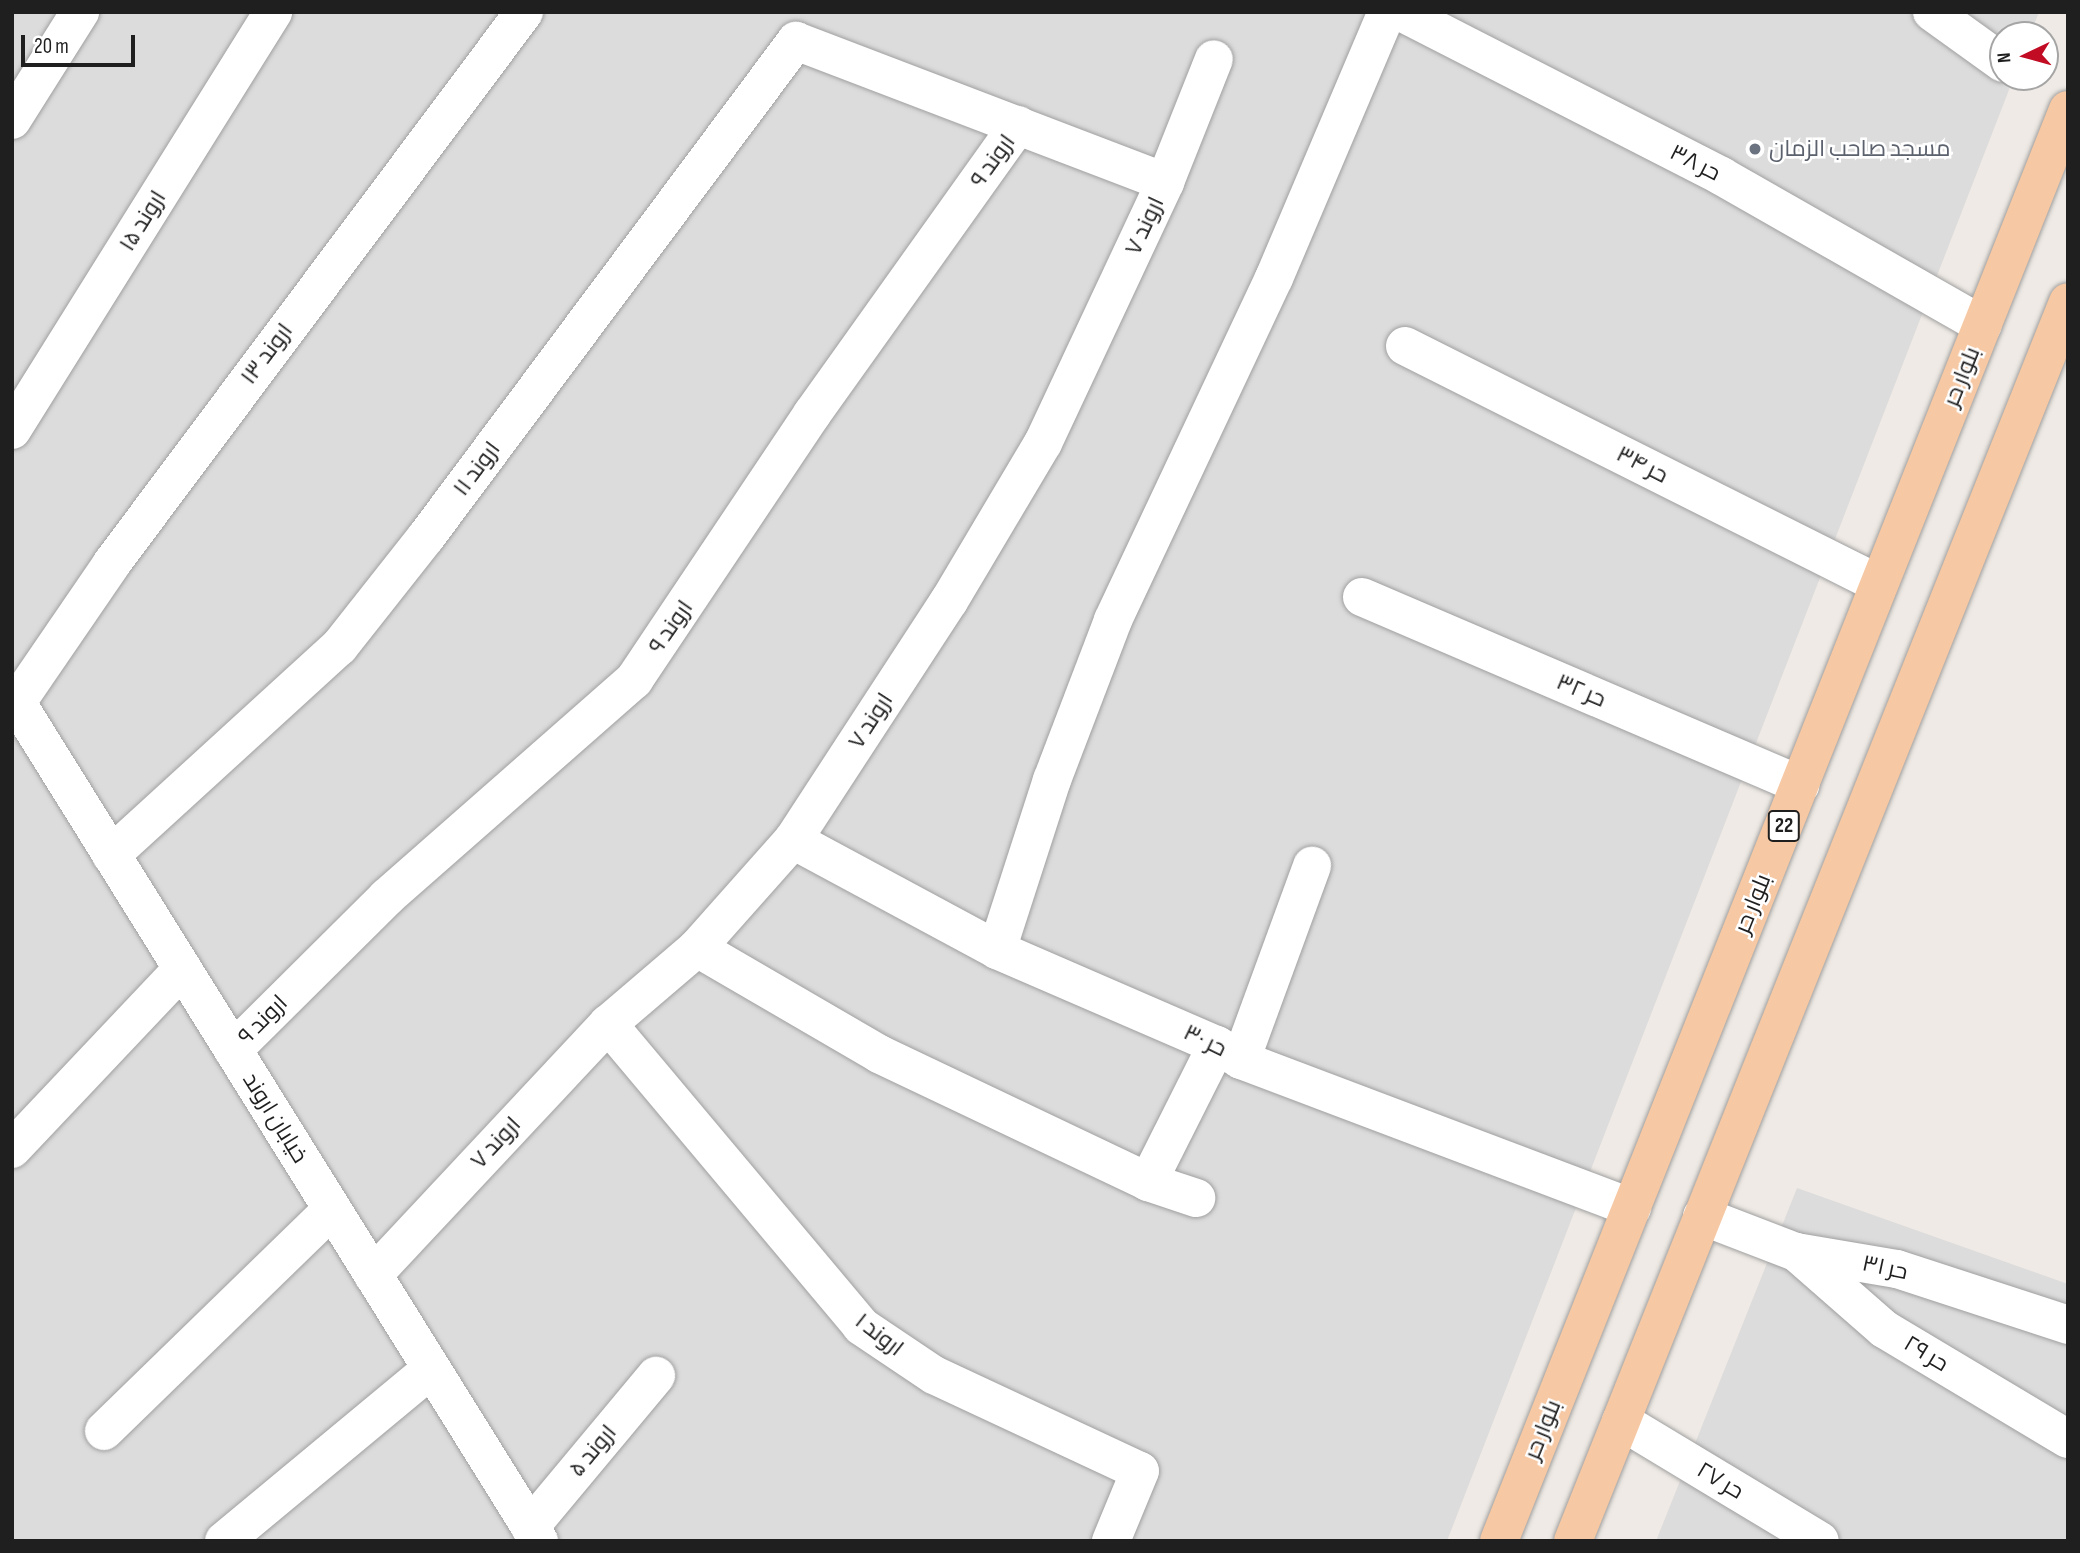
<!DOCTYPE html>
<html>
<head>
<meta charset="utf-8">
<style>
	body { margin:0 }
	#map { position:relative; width:2080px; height:1553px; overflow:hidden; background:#efeae5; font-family:"Sofia Sans Condensed",Cairo,sans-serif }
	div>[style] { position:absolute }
	.residential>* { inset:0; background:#dddcdc }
	.roads { filter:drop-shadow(0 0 2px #a0a0a0) drop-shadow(0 0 2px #a0a0a0) }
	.minor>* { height:38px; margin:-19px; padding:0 19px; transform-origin:19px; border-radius:19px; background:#fff }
	.major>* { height:38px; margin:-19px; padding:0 19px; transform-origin:19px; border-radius:19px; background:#f6c8a3 }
	.dots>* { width:19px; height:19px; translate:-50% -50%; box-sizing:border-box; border:4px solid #fff; border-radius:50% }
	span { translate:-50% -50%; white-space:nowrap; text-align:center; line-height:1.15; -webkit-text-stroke:5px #fff; paint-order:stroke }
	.shield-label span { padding:2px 5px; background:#fff; border:2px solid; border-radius:5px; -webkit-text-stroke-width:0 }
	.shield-label { font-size:21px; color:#1f1f1f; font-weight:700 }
	.worship-label { font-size:23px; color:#5b616d }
	.left { translate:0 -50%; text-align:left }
	.street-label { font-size:23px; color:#1f1f1f }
	.frame { position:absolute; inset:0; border:14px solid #1f1f1f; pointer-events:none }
	.north { position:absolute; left:1989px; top:21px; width:70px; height:70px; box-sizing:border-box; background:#fff; border:2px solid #a5a5a5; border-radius:50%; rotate:265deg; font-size:19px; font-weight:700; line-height:28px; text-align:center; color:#1f1f1f }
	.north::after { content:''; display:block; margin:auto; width:24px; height:32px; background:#c10c23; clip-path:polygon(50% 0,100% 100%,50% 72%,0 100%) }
	.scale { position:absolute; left:21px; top:35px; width:114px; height:32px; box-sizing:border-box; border:4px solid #1f1f1f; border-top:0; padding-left:9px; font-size:21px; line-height:24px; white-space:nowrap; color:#1f1f1f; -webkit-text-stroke:5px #fff; paint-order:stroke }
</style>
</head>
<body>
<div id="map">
	<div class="residential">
		<div style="clip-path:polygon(12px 12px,2039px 12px,2030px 35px,2003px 35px,2003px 77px,2014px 77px,1447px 1541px,12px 1541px)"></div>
		<div style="clip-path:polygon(1797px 1188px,2068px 1284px,2068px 1541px,1656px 1541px)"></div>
	</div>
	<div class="roads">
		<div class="minor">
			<div style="left:1401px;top:12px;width:360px;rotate:27.1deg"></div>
			<div style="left:1721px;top:176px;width:301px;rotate:29.7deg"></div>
			<div style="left:1932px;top:12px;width:87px;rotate:35.7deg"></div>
			<div style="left:12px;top:120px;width:128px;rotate:-57.8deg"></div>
			<div style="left:1405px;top:346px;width:530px;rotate:26.66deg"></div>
			<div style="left:12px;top:430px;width:493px;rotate:-58deg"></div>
			<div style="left:1362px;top:597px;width:477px;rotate:23.2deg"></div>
			<div style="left:12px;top:695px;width:997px;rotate:58.08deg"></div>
			<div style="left:17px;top:702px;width:168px;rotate:-55.6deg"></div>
			<div style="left:112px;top:563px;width:688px;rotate:-53.21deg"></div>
			<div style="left:793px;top:840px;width:232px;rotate:28.3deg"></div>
			<div style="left:997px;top:950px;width:240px;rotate:23.4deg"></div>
			<div style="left:1217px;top:1045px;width:28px;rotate:32deg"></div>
			<div style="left:1241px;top:1060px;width:418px;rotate:20.7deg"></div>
			<div style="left:111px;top:855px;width:309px;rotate:-42.4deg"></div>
			<div style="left:339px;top:647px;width:140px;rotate:-51.7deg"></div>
			<div style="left:426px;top:537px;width:619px;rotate:-53.28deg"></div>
			<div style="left:796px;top:41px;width:395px;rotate:20.9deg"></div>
			<div style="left:697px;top:948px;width:211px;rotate:30.2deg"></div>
			<div style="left:879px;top:1054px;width:298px;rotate:25.4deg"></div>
			<div style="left:1148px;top:1182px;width:51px;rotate:18.4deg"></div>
			<div style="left:997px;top:950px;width:179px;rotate:-72.1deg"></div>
			<div style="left:1052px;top:780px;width:171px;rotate:-69.1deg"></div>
			<div style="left:1113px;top:620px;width:378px;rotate:-64.8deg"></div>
			<div style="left:1274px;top:278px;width:289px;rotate:-67deg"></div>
			<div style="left:608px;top:1024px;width:394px;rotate:50deg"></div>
			<div style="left:861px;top:1326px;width:88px;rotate:33.9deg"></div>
			<div style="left:934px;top:1375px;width:227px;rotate:25deg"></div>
			<div style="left:1140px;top:1471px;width:76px;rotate:112.5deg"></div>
			<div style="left:233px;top:1050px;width:217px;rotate:-44.8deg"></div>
			<div style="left:387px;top:897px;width:329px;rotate:-41.3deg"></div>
			<div style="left:634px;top:680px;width:320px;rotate:-56.2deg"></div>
			<div style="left:812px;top:414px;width:355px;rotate:-54.5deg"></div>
			<div style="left:1241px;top:1060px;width:207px;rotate:-69.9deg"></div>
			<div style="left:12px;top:1149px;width:248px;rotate:-46.6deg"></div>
			<div style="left:1148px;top:1182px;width:153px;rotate:-63.3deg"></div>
			<div style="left:1702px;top:1216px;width:101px;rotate:21deg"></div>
			<div style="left:1796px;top:1252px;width:102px;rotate:9.6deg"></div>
			<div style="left:1897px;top:1269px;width:180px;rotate:18.1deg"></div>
			<div style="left:1796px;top:1252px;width:117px;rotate:41.2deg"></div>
			<div style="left:1884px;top:1329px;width:214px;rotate:30.9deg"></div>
			<div style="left:373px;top:1275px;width:344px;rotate:-46.9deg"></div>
			<div style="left:608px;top:1024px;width:117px;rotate:-40.5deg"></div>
			<div style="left:697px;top:948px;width:144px;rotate:-48.4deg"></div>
			<div style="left:793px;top:840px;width:285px;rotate:-56.9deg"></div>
			<div style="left:949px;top:601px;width:184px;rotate:-59.3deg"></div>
			<div style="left:1043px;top:443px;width:288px;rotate:-64.9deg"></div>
			<div style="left:1165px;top:182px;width:132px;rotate:-68.3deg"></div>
			<div style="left:1621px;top:1421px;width:232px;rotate:31.1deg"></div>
			<div style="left:104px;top:1431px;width:318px;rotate:-44.2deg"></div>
			<div style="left:530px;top:1527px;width:197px;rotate:-50.2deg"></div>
			<div style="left:224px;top:1541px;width:269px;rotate:-39.7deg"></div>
		</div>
		<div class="major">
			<div style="left:1499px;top:1541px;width:1540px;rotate:-68.32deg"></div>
			<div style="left:1573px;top:1541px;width:1334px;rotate:-68.22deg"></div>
		</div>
	</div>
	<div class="dots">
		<div style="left:1755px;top:149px;background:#6b7280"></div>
	</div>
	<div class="shield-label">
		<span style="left:1784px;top:826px">22</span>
	</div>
	<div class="worship-label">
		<span class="left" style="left:1769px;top:149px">مسجد صاحب الزمان</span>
	</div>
	<div class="street-label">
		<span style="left:993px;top:161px;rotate:-54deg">اروند ۹</span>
		<span style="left:1695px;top:163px;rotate:27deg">حر ۳۸</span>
		<span style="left:143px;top:221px;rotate:-58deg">اروند ۱۵</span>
		<span style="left:1145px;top:226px;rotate:-65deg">اروند ۷</span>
		<span style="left:267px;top:354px;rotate:-53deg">اروند ۱۳</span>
		<span style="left:1962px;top:377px;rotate:-68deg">بلوار حر</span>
		<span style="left:1642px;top:465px;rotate:27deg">حر ۳۴</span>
		<span style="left:477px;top:469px;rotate:-53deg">اروند ۱۱</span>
		<span style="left:671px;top:627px;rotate:-55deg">اروند ۹</span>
		<span style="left:1581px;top:691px;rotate:23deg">حر ۳۲</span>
		<span style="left:871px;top:721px;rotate:-57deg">اروند ۷</span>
		<span style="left:1753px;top:904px;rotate:-68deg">بلوار حر</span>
		<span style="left:263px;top:1020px;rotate:-45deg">اروند ۹</span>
		<span style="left:1205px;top:1041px;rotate:26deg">حر ۳۰</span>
		<span style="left:275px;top:1118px;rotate:58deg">خیابان اروند</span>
		<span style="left:496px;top:1143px;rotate:-47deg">اروند ۷</span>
		<span style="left:1885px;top:1268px;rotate:12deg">حر ۳۱</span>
		<span style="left:879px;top:1335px;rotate:38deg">اروند ۱</span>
		<span style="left:1926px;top:1354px;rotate:31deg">حر ۲۹</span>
		<span style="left:1543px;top:1430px;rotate:-68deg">بلوار حر</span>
		<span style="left:593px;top:1451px;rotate:-50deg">اروند ۵</span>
		<span style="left:1720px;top:1481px;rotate:31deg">حر ۲۷</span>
	</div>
	<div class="frame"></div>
	<div class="north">N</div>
	<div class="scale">20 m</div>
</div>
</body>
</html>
